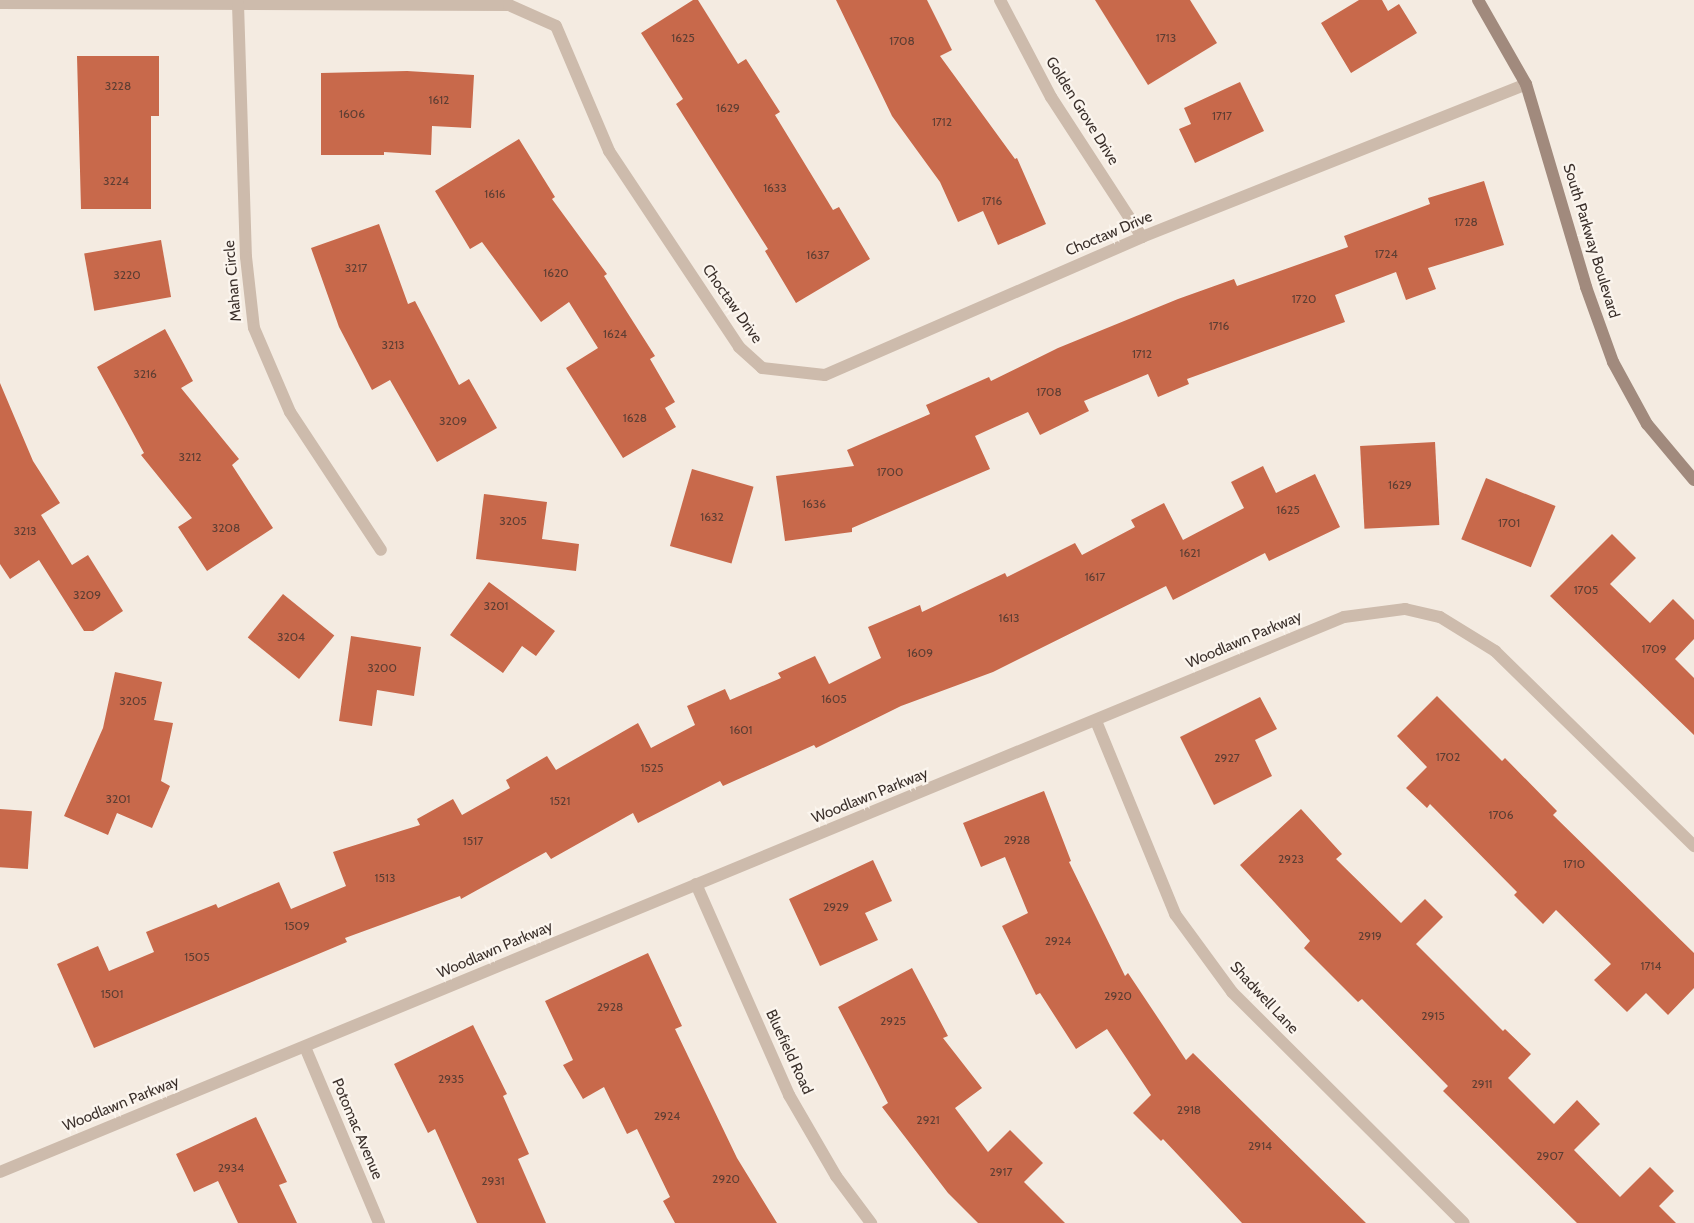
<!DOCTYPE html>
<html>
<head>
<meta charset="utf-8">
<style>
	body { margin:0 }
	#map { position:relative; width:1694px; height:1223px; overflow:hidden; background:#f4ebe1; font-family:Cabin,sans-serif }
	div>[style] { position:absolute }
	.building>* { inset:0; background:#c8694b; transform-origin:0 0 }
	.street>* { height:12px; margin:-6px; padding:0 6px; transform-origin:6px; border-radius:6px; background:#cdbbac }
	.secondary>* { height:12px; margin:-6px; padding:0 6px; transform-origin:6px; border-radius:6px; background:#a18a7d }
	span { translate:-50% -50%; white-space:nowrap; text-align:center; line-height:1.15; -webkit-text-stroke:4.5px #fbf5ee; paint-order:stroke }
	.number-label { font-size:12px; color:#5e3e33 }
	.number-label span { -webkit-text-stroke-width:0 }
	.street-label { font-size:15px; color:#3b302b }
</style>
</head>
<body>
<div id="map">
	<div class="building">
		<div style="clip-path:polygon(693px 0,698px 0,738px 64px,746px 59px,780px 112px,775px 115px,833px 210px,839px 207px,870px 259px,796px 303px,765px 251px,768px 249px,676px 104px,683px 99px,641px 33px)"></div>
		<div style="clip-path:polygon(836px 0,927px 0,952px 50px,940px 56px,1015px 159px,1017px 158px,1046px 224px,998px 245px,983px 211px,958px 222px,940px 182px,892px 116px)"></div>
		<div style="clip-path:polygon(1095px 0,1190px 0,1217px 43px,1148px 85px)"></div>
		<div style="clip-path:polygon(1359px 0,1382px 0,1388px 11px,1399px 4px,1417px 33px,1351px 73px,1321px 23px)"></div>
		<div style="clip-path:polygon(77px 56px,159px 56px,159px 116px,151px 116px,151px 209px,81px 209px)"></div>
		<div style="clip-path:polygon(407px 71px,474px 75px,471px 128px,432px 126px,431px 155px,384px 152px,384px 155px,321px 155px,321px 73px)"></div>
		<div style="clip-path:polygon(1240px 82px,1264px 131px,1195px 163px,1179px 129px,1191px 124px,1184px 108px)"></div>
		<div style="clip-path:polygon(519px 139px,555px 197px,552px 199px,607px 274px,604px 276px,655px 356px,650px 359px,675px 402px,665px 408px,676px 427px,623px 458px,566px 368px,598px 348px,569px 302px,541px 322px,482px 242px,470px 249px,435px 191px)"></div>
		<div style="clip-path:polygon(1484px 181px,1504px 245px,1428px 268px,1436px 289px,1406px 300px,1396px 272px,1335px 295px,1345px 322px,1187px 379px,1189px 384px,1158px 397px,1148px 374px,1084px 401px,1089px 411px,1040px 435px,1028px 412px,975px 436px,990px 469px,852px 528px,852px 532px,785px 541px,776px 476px,854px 466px,847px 450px,930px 414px,926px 405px,989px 377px,991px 381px,1058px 348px,1178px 299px,1234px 279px,1237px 286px,1348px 247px,1344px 236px,1430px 204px,1428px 198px)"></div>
		<div style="clip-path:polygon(379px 224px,408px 304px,415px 301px,459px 385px,469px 379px,497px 428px,437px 462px,390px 380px,372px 390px,339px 327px,311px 248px)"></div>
		<div style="left:161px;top:240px;width:58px;height:78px;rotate:80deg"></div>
		<div style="clip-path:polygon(165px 329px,193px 381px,181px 388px,239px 459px,232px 465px,273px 528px,207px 571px,178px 527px,192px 518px,141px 455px,144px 453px,97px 367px)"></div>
		<div style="clip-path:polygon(0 383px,33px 461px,60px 503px,41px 515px,72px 565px,88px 555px,123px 611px,93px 631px,84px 631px,39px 560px,10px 579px,0 564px)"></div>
		<div style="left:1435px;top:442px;width:83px;height:75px;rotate:87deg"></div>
		<div style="clip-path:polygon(1263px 466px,1276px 493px,1315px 474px,1340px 527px,1269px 561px,1265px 553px,1173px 600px,1166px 586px,993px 672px,901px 706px,816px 748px,814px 745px,723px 786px,720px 781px,638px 823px,633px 813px,551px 859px,546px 852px,461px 899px,460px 896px,345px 938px,347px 942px,94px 1048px,57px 964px,98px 946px,109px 971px,154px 952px,146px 932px,216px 904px,218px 908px,279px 882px,291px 909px,346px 886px,333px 852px,420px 825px,417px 819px,453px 799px,462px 815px,510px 788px,506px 780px,547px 756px,556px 770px,638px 723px,651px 748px,695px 725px,687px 706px,725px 689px,730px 700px,781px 678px,778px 673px,815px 656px,829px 684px,881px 658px,868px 627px,920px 605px,922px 612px,1005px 573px,1007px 577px,1075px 543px,1082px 555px,1135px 527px,1131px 520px,1164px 503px,1183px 540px,1244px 508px,1231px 482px)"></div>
		<div style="left:692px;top:469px;width:64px;height:80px;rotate:16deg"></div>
		<div style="left:1486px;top:478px;width:75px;height:66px;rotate:22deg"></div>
		<div style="clip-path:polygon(484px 494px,547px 502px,542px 539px,579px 544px,576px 571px,476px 559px)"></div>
		<div style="clip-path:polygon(1612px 534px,1636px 558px,1610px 584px,1650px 623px,1673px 599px,1694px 620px,1694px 639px,1675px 659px,1694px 678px,1694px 735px,1550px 596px)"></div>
		<div style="clip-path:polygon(489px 582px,555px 631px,536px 656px,522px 646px,503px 673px,450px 635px)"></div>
		<div style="left:283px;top:594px;width:66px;height:56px;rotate:39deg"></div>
		<div style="clip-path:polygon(351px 636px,421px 647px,414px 696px,377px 690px,372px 726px,339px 721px)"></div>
		<div style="clip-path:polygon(115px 672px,162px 682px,154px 720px,173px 723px,161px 781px,170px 786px,152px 828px,117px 813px,108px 835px,64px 816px,103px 728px)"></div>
		<div style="clip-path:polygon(1437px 696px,1502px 761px,1505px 758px,1557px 811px,1553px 815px,1694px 953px,1694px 988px,1668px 1015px,1646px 993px,1627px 1012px,1594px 980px,1611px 964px,1556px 910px,1543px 924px,1514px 895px,1517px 892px,1430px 804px,1427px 808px,1406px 788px,1427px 767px,1397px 736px)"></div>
		<div style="clip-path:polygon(1260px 697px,1277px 729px,1255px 740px,1272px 776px,1214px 805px,1180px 737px)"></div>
		<div style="clip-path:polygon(1044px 791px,1071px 861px,1069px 862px,1125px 976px,1128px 973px,1186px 1060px,1193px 1053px,1366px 1223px,1242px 1223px,1163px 1139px,1161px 1141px,1133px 1113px,1151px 1095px,1107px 1029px,1076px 1049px,1040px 993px,1036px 995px,1002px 926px,1028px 913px,1005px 857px,981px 867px,963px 823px)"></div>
		<div style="left:0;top:809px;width:32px;height:58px;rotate:4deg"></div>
		<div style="clip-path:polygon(1301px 809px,1342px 854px,1336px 859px,1401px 923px,1425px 899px,1443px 917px,1416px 944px,1503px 1031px,1505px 1029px,1531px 1054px,1508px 1078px,1554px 1124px,1577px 1100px,1600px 1124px,1574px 1150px,1620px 1197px,1650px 1167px,1674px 1191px,1659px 1206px,1676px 1223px,1577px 1223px,1443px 1091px,1448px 1086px,1362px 999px,1358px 1002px,1304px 948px,1310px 941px,1240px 865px)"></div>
		<div style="clip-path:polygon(873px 860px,892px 901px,865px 913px,878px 940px,820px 966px,789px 899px)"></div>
		<div style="clip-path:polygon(648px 953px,682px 1026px,675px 1029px,737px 1158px,777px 1223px,675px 1223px,663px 1201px,670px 1197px,637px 1129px,627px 1134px,604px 1087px,583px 1099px,563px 1065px,573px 1060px,545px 1001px)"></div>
		<div style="clip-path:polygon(912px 968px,948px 1036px,943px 1038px,982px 1088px,955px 1108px,988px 1152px,1010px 1130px,1043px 1163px,1024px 1182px,1065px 1223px,978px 1223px,948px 1193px,882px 1107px,888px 1103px,838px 1007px)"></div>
		<div style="clip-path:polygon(473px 1025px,507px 1094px,503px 1096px,529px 1154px,518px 1159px,546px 1223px,477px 1223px,435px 1129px,428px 1133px,394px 1064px)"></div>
		<div style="clip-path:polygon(256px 1117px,287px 1182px,279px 1185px,297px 1223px,238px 1223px,218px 1181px,194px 1192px,176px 1154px)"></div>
	</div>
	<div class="street">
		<div style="left:1000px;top:0;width:110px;rotate:62.3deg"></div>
		<div style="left:1051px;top:97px;width:167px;rotate:57deg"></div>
		<div style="left:0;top:3px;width:509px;rotate:0.23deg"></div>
		<div style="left:509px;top:5px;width:51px;rotate:24.1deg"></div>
		<div style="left:556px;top:26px;width:136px;rotate:67deg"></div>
		<div style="left:609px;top:151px;width:235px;rotate:56.4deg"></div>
		<div style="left:739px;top:347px;width:31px;rotate:42deg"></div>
		<div style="left:762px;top:368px;width:63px;rotate:6.3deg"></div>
		<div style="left:825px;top:375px;width:346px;rotate:-23.5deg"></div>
		<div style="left:1142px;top:237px;width:413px;rotate:-21.7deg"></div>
		<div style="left:238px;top:4px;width:253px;rotate:88.2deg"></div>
		<div style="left:246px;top:257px;width:71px;rotate:83.6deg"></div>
		<div style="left:254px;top:328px;width:91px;rotate:66.8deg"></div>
		<div style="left:290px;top:412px;width:165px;rotate:56.6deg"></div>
		<div style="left:1096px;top:721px;width:209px;rotate:67.7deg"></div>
		<div style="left:1175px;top:914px;width:97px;rotate:53.8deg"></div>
		<div style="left:1232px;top:992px;width:327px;rotate:44.9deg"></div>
		<div style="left:696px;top:884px;width:231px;rotate:66.2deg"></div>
		<div style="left:789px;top:1095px;width:94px;rotate:59.9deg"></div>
		<div style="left:836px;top:1176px;width:59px;rotate:53.3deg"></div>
		<div style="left:305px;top:1047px;width:191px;rotate:67.2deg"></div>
		<div style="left:0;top:1172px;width:1454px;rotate:-22.44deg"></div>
		<div style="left:1344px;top:617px;width:62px;rotate:-7.5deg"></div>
		<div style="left:1405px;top:609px;width:36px;rotate:13deg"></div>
		<div style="left:1440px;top:617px;width:65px;rotate:31.7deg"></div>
		<div style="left:1495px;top:651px;width:279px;rotate:44.4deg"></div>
	</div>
	<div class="secondary">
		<div style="left:1478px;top:0;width:97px;rotate:60.3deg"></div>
		<div style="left:1526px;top:84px;width:212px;rotate:73.5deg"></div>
		<div style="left:1586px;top:287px;width:80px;rotate:70.2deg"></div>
		<div style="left:1613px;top:362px;width:71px;rotate:61.3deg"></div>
		<div style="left:1647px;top:424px;width:73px;rotate:50deg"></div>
	</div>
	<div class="number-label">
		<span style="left:683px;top:38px">1625</span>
		<span style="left:1166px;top:38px">1713</span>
		<span style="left:902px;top:41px">1708</span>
		<span style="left:118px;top:86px">3228</span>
		<span style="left:439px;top:100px">1612</span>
		<span style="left:728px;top:108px">1629</span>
		<span style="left:352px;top:114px">1606</span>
		<span style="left:1222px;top:116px">1717</span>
		<span style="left:942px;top:122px">1712</span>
		<span style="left:116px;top:181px">3224</span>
		<span style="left:775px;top:188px">1633</span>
		<span style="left:495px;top:194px">1616</span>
		<span style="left:992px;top:201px">1716</span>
		<span style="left:1466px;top:222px">1728</span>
		<span style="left:1386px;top:254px">1724</span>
		<span style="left:818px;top:255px">1637</span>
		<span style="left:356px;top:268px">3217</span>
		<span style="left:556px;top:273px">1620</span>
		<span style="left:127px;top:275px">3220</span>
		<span style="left:1304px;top:299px">1720</span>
		<span style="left:1219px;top:326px">1716</span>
		<span style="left:615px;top:334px">1624</span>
		<span style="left:393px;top:345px">3213</span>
		<span style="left:1142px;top:354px">1712</span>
		<span style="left:145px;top:374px">3216</span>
		<span style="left:1049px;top:392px">1708</span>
		<span style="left:635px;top:418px">1628</span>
		<span style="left:453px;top:421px">3209</span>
		<span style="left:190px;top:457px">3212</span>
		<span style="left:890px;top:472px">1700</span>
		<span style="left:1400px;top:485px">1629</span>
		<span style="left:814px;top:504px">1636</span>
		<span style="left:1288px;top:510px">1625</span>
		<span style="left:712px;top:517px">1632</span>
		<span style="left:513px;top:521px">3205</span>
		<span style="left:1509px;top:523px">1701</span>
		<span style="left:226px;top:528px">3208</span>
		<span style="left:25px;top:531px">3213</span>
		<span style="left:1190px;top:553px">1621</span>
		<span style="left:1095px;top:577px">1617</span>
		<span style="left:1586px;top:590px">1705</span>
		<span style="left:87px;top:595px">3209</span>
		<span style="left:496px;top:606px">3201</span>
		<span style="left:1009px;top:618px">1613</span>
		<span style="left:291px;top:637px">3204</span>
		<span style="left:1654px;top:649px">1709</span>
		<span style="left:920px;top:653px">1609</span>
		<span style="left:382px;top:668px">3200</span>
		<span style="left:834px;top:699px">1605</span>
		<span style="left:133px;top:701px">3205</span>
		<span style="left:741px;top:730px">1601</span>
		<span style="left:1448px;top:757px">1702</span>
		<span style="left:1227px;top:758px">2927</span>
		<span style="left:652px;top:768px">1525</span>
		<span style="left:118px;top:799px">3201</span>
		<span style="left:560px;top:801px">1521</span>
		<span style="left:1501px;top:815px">1706</span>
		<span style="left:1017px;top:840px">2928</span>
		<span style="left:473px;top:841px">1517</span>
		<span style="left:1291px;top:859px">2923</span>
		<span style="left:1574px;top:864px">1710</span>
		<span style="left:385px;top:878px">1513</span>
		<span style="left:836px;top:907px">2929</span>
		<span style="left:297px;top:926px">1509</span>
		<span style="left:1370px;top:936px">2919</span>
		<span style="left:1058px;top:941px">2924</span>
		<span style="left:197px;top:957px">1505</span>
		<span style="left:1651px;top:966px">1714</span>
		<span style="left:112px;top:994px">1501</span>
		<span style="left:1118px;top:996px">2920</span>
		<span style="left:610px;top:1007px">2928</span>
		<span style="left:1433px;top:1016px">2915</span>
		<span style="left:893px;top:1021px">2925</span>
		<span style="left:451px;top:1079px">2935</span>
		<span style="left:1482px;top:1084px">2911</span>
		<span style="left:1189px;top:1110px">2918</span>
		<span style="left:667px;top:1116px">2924</span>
		<span style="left:928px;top:1120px">2921</span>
		<span style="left:1260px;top:1146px">2914</span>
		<span style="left:1550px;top:1156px">2907</span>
		<span style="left:231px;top:1168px">2934</span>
		<span style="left:1001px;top:1172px">2917</span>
		<span style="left:726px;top:1179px">2920</span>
		<span style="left:493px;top:1181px">2931</span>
	</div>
	<div class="street-label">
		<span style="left:1082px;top:111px;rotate:58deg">Golden Grove Drive</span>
		<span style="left:1109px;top:234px;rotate:-23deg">Choctaw Drive</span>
		<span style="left:1591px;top:241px;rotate:73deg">South Parkway Boulevard</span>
		<span style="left:233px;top:281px;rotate:-95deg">Mahan Circle</span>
		<span style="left:732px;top:304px;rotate:55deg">Choctaw Drive</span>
		<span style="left:1244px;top:640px;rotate:-23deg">Woodlawn Parkway</span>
		<span style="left:870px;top:796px;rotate:-22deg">Woodlawn Parkway</span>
		<span style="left:495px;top:950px;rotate:-23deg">Woodlawn Parkway</span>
		<span style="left:1264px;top:998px;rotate:47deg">Shadwell Lane</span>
		<span style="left:789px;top:1052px;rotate:65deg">Bluefield Road</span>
		<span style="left:121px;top:1104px;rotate:-22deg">Woodlawn Parkway</span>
		<span style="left:357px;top:1129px;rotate:67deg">Potomac Avenue</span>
	</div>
</div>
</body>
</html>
